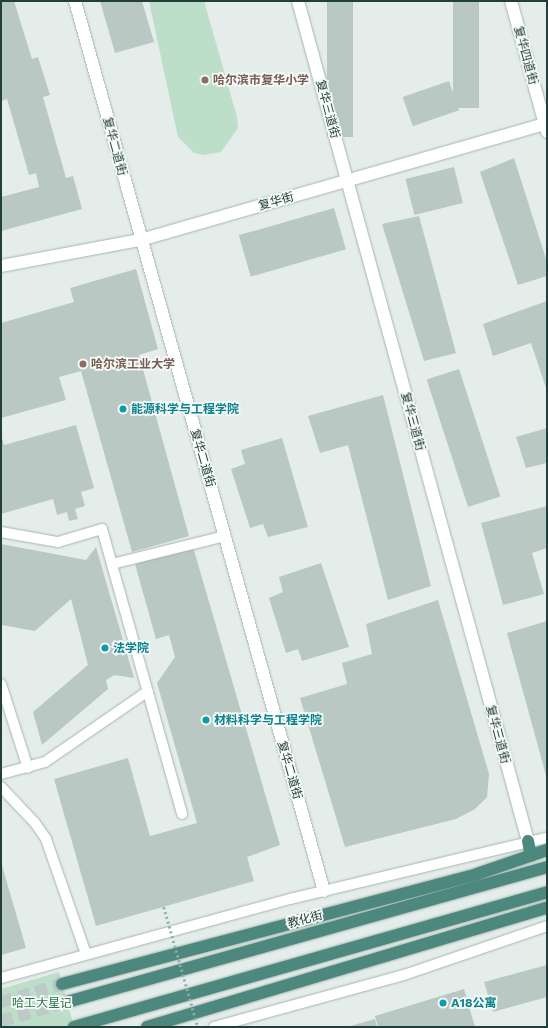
<!DOCTYPE html>
<html>
<head>
<meta charset="utf-8">
<style>
	body { margin:0 }
	#map { position:relative; width:548px; height:1028px; overflow:hidden; background:#e4edea; font-family:Commissioner,"Noto Sans SC",sans-serif }
	div>[style] { position:absolute }
	.green>* { inset:0; background:#bddec8 }
	.building>* { inset:0; background:#b9c8c3; transform-origin:0 0 }
	.trunk-tunnel>* { height:12px; margin-top:-6px; transform-origin:0; background:repeating-linear-gradient(90deg,#bdcac7 0 12px,transparent 0 18px) }
	.roads { filter:drop-shadow(0 0 1px #a6b5b1) drop-shadow(0 0 1px #a6b5b1) }
	.service>* { height:10px; margin:-5px; padding:0 5px; transform-origin:5px; border-radius:5px; background:#fff }
	.minor>* { height:12px; margin:-6px; padding:0 6px; transform-origin:6px; border-radius:6px; background:#fff }
	.tertiary>* { height:12px; margin:-6px; padding:0 6px; transform-origin:6px; border-radius:6px; background:#fff }
	.trunk>* { height:12px; margin:-6px; padding:0 6px; transform-origin:6px; border-radius:6px; background:#4c887d }
	.path-bridge>* { height:2.5px; margin-top:-1.25px; transform-origin:0; background:repeating-linear-gradient(90deg,#84b1a6 0 2px,transparent 0 5px) }
	.dots>* { width:11px; height:11px; translate:-50% -50%; box-sizing:border-box; border:2px solid #f5faf7; border-radius:50% }
	span { translate:-50% -50%; white-space:nowrap; text-align:center; line-height:1.15; -webkit-text-stroke:3.5px #f5faf7; paint-order:stroke }
	.street-label { font-size:12px; color:#233f39 }
	.education-label { font-size:12px; color:#785e54; font-weight:700 }
	.left { translate:0 -50%; text-align:left }
	.culture-label { font-size:12px; color:#0d838f; font-weight:700 }
	.park-label { font-size:12px; color:#2d764e }
	.frame { position:absolute; inset:0; border:2px solid #233f39; pointer-events:none }
</style>
</head>
<body>
<div id="map">
	<div class="green">
		<div style="clip-path:polygon(149px 1px,204px 1px,237px 117px,238px 128px,221px 152px,203px 155px,194px 153px,178px 137px)"></div>
		<div style="clip-path:polygon(59px 972px,74px 1027px,1px 1027px,1px 989px)"></div>
	</div>
	<div class="building">
		<div style="clip-path:polygon(1px 1px,14px 1px,32px 59px,38px 57px,50px 95px,43px 97px,66px 178px,73px 176px,82px 209px,1px 231px,1px 197px,39px 187px,36px 173px,29px 175px,7px 99px,1px 101px)"></div>
		<div style="clip-path:polygon(100px 1px,142px 1px,154px 42px,115px 53px)"></div>
		<div style="left:327px;top:1px;width:26px;height:136px"></div>
		<div style="left:453px;top:1px;width:26px;height:107px"></div>
		<div style="left:449px;top:81px;width:31px;height:49px;rotate:71deg"></div>
		<div style="clip-path:polygon(514px 158px,547px 262px,547px 276px,518px 285px,480px 172px)"></div>
		<div style="left:454px;top:167px;width:37px;height:50px;rotate:76deg"></div>
		<div style="left:334px;top:208px;width:43px;height:99px;rotate:74deg"></div>
		<div style="clip-path:polygon(419px 216px,456px 353px,424px 361px,382px 224px)"></div>
		<div style="clip-path:polygon(136px 269px,158px 349px,139px 355px,189px 536px,132px 552px,81px 371px,59px 377px,66px 400px,1px 418px,1px 323px,74px 302px,70px 288px)"></div>
		<div style="clip-path:polygon(547px 301px,547px 391px,531px 343px,493px 356px,483px 324px)"></div>
		<div style="left:459px;top:369px;width:134px;height:34px;rotate:72deg"></div>
		<div style="clip-path:polygon(383px 395px,431px 586px,388px 600px,348px 445px,320px 453px,308px 416px)"></div>
		<div style="clip-path:polygon(76px 425px,94px 488px,81px 492px,85px 506px,75px 509px,78px 519px,69px 521px,67px 512px,57px 515px,53px 499px,1px 514px,1px 434px,4px 445px)"></div>
		<div style="clip-path:polygon(547px 428px,547px 463px,526px 468px,516px 437px)"></div>
		<div style="clip-path:polygon(282px 438px,308px 527px,268px 537px,263px 524px,250px 528px,231px 469px,245px 464px,241px 450px)"></div>
		<div style="clip-path:polygon(547px 506px,547px 548px,532px 553px,544px 594px,503px 605px,481px 523px)"></div>
		<div style="clip-path:polygon(1px 544px,86px 560px,96px 547px,134px 678px,114px 675px,106px 680px,108px 689px,42px 745px,33px 712px,88px 665px,71px 599px,35px 631px,2px 625px)"></div>
		<div style="clip-path:polygon(193px 547px,280px 845px,247px 857px,254px 881px,96px 926px,54px 779px,128px 758px,150px 836px,197px 823px,157px 683px,175px 657px,169px 635px,156px 639px,135px 564px)"></div>
		<div style="clip-path:polygon(321px 563px,349px 647px,302px 661px,298px 649px,286px 653px,269px 598px,283px 592px,279px 577px)"></div>
		<div style="clip-path:polygon(438px 600px,489px 774px,487px 797px,475px 809px,456px 819px,345px 847px,300px 698px,347px 684px,342px 663px,372px 654px,366px 624px)"></div>
		<div style="clip-path:polygon(547px 621px,547px 779px,507px 633px)"></div>
		<div style="clip-path:polygon(1px 862px,26px 948px,1px 955px)"></div>
		<div style="clip-path:polygon(547px 965px,547px 997px,493px 1012px,484px 982px)"></div>
		<div style="clip-path:polygon(464px 989px,475px 1027px,378px 1027px,375px 1016px)"></div>
		<div style="clip-path:polygon(375px 1019px,377px 1027px,347px 1027px)"></div>
	</div>
	<div class="trunk-tunnel">
		<div style="left:1px;top:1002px;width:64px;rotate:-16.4deg"></div>
		<div style="left:1px;top:1021px;width:69px;rotate:-16.1deg"></div>
	</div>
	<div class="roads">
		<div class="service">
			<div style="left:1px;top:532px;width:58px;rotate:10deg"></div>
			<div style="left:58px;top:542px;width:46px;rotate:-16.5deg"></div>
			<div style="left:102px;top:529px;width:296px;rotate:74.3deg"></div>
			<div style="left:112px;top:564px;width:116px;rotate:-13.9deg"></div>
			<div style="left:1px;top:684px;width:88px;rotate:72.2deg"></div>
			<div style="left:1px;top:774px;width:46px;rotate:-15.3deg"></div>
			<div style="left:45px;top:762px;width:125px;rotate:-34.6deg"></div>
			<div style="left:1px;top:787px;width:50px;rotate:46.6deg"></div>
			<div style="left:35px;top:823px;width:19px;rotate:55deg"></div>
			<div style="left:46px;top:839px;width:122px;rotate:70.8deg"></div>
			<div style="left:1px;top:978px;width:300px;rotate:-15.3deg"></div>
			<div style="left:290px;top:899px;width:264px;rotate:-13.4deg"></div>
			<div style="left:214px;top:1027px;width:197px;rotate:-15.3deg"></div>
			<div style="left:404px;top:975px;width:151px;rotate:-18.9deg"></div>
		</div>
		<div class="minor">
			<div style="left:75px;top:1px;width:924px;rotate:74.37deg"></div>
			<div style="left:1px;top:266px;width:141px;rotate:-10.6deg"></div>
			<div style="left:140px;top:240px;width:423px;rotate:-16deg"></div>
		</div>
		<div class="tertiary">
			<div style="left:298px;top:1px;width:871px;rotate:74.69deg"></div>
			<div style="left:511px;top:1px;width:136px;rotate:74.6deg"></div>
		</div>
		<div class="trunk">
			<div style="left:528px;top:841px;width:15px;rotate:79deg"></div>
			<div style="left:62px;top:984px;width:429px;rotate:-14.8deg"></div>
			<div style="left:477px;top:874px;width:74px;rotate:-18.9deg"></div>
			<div style="left:67px;top:1002px;width:499px;rotate:-15.7deg"></div>
			<div style="left:74px;top:1027px;width:492px;rotate:-15.9deg"></div>
			<div style="left:147px;top:1027px;width:417px;rotate:-16.6deg"></div>
		</div>
	</div>
	<div class="path-bridge">
		<div style="left:164px;top:907px;width:125px;rotate:74.2deg"></div>
	</div>
	<div class="dots">
		<div style="left:205px;top:80px;background:#8d6e63"></div>
		<div style="left:83px;top:364px;background:#8d6e63"></div>
		<div style="left:123px;top:409px;background:#0f9aa8"></div>
		<div style="left:105px;top:648px;background:#0f9aa8"></div>
		<div style="left:206px;top:720px;background:#0f9aa8"></div>
		<div style="left:443px;top:1003px;background:#0f9aa8"></div>
	</div>
	<div class="street-label">
		<span style="left:526px;top:55px;rotate:75deg">复华四道街</span>
		<span style="left:328px;top:109px;rotate:75deg">复华三道街</span>
		<span style="left:115px;top:146px;rotate:75deg">复华二道街</span>
		<span style="left:276px;top:201px;rotate:-16deg">复华街</span>
		<span style="left:413px;top:421px;rotate:75deg">复华三道街</span>
		<span style="left:203px;top:458px;rotate:74deg">复华二道街</span>
		<span style="left:498px;top:734px;rotate:75deg">复华三道街</span>
		<span style="left:290px;top:770px;rotate:74deg">复华二道街</span>
		<span style="left:305px;top:919px;rotate:-15deg">教化街</span>
	</div>
	<div class="education-label">
		<span class="left" style="left:213px;top:80px">哈尔滨市复华小学</span>
		<span class="left" style="left:91px;top:364px">哈尔滨工业大学</span>
	</div>
	<div class="culture-label">
		<span class="left" style="left:131px;top:409px">能源科学与工程学院</span>
		<span class="left" style="left:113px;top:648px">法学院</span>
		<span class="left" style="left:214px;top:720px">材料科学与工程学院</span>
		<span class="left" style="left:451px;top:1003px">A18公寓</span>
	</div>
	<div class="park-label">
		<span style="left:42px;top:1003px">哈工大星记</span>
	</div>
	<div class="frame"></div>
</div>
</body>
</html>
